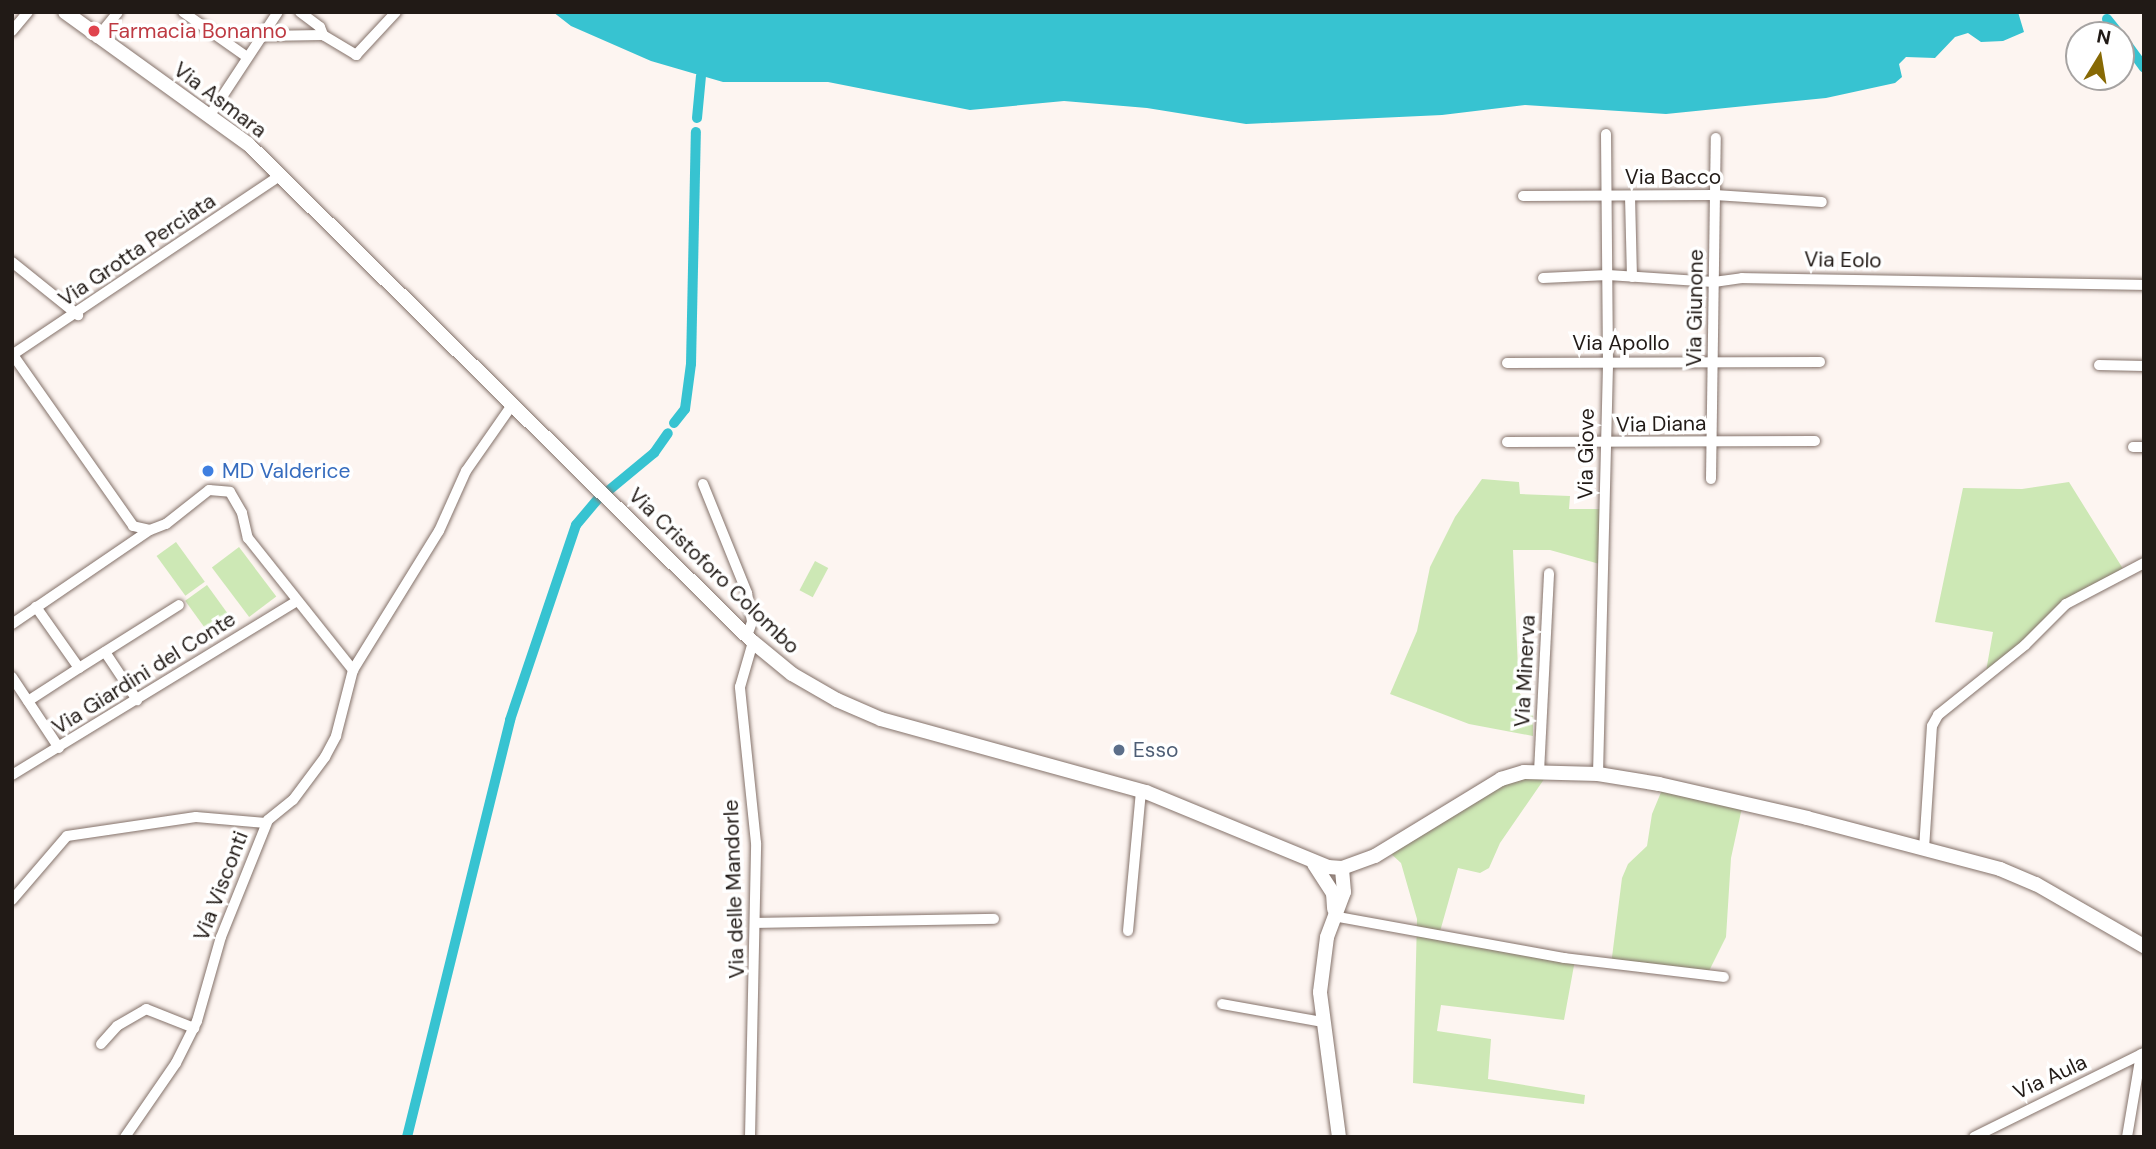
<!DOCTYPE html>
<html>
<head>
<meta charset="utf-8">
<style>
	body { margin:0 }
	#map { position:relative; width:2156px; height:1149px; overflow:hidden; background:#fdf5f1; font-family:"DM Sans",sans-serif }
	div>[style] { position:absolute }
	.green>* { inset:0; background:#cde8b5; transform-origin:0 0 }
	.water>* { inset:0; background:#37c3d1 }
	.canal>* { height:10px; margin:-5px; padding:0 5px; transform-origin:5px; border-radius:5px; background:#37c3d1 }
	.roads { filter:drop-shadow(0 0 2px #84726a) drop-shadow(0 0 2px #84726a) }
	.minor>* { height:10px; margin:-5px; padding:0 5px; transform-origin:5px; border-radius:5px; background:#fff }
	.major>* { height:14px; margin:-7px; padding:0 7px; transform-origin:7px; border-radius:7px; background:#fff }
	.dots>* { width:19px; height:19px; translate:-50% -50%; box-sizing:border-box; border:4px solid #fff; border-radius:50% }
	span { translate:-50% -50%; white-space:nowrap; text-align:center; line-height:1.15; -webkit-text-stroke:7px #fff; paint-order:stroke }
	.health-label { font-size:21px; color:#be3a42 }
	.left { translate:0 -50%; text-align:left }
	.street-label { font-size:21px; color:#211a16 }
	.shop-label { font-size:21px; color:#366cbe }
	.service-label { font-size:21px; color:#4e5e75 }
	.frame { position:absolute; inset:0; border:14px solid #211a16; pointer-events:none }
	.north { position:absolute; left:2065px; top:21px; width:70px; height:70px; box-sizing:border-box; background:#fff; border:2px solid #a6a3a2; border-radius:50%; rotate:11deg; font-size:19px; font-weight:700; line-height:28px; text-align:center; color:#211a16 }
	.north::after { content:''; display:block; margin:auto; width:24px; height:32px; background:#876904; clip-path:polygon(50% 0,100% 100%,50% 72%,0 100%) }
</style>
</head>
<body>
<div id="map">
	<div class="green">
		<div style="clip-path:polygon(1482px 479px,1519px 482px,1520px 494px,1570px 496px,1569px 509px,1603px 509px,1603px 565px,1550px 550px,1513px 550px,1519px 692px,1533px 714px,1533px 736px,1469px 724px,1390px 694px,1417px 631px,1430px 567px,1455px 517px)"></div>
		<div style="clip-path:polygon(2069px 482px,2125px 572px,2066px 604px,1985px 677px,1993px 632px,1935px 622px,1963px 488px,2022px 489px)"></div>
		<div style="left:176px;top:542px;width:49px;height:24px;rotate:54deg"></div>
		<div style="left:239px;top:547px;width:62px;height:34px;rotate:53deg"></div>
		<div style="left:815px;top:561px;width:15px;height:33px;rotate:28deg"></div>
		<div style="left:207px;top:585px;width:49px;height:27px;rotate:54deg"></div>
		<div style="clip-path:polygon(1549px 772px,1500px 843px,1489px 868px,1480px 873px,1458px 868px,1439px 935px,1575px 960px,1564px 1020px,1441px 1005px,1437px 1031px,1491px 1039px,1488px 1079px,1585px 1095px,1584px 1104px,1413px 1083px,1417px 919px,1401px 863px,1389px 852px,1501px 779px)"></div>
		<div style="clip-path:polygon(1664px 785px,1743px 803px,1731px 858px,1726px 937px,1707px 975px,1611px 965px,1622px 878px,1628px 864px,1647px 846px,1652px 814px)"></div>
	</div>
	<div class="water">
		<div style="clip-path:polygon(553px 12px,2018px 12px,2024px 32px,2003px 41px,1981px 42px,1968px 33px,1955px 37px,1935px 58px,1906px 57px,1899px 64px,1902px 77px,1895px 83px,1826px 98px,1666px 114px,1525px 105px,1442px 115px,1246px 124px,1147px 108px,1064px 101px,970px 110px,828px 82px,723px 82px,651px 61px,571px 26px)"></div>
	</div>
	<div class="canal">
		<div style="left:2107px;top:19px;width:21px;rotate:51deg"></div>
		<div style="left:2121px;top:36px;width:39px;rotate:54deg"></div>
		<div style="left:697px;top:118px;width:42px;rotate:-84.6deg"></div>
		<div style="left:674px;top:423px;width:18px;rotate:-52deg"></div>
		<div style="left:685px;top:409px;width:45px;rotate:-82.4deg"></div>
		<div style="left:691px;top:364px;width:232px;rotate:-88.8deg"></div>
		<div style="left:608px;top:491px;width:60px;rotate:-39.6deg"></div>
		<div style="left:654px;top:453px;width:24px;rotate:-55deg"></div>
		<div style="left:407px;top:1137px;width:430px;rotate:-76.1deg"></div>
		<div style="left:510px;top:720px;width:206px;rotate:-71.3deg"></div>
		<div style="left:576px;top:525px;width:35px;rotate:-50deg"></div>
	</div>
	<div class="roads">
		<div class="minor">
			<div style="left:183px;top:12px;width:78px;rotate:35.1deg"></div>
			<div style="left:300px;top:12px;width:25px;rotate:37deg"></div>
			<div style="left:320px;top:27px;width:9px;rotate:69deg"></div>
			<div style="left:12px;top:31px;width:25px;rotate:-50deg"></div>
			<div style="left:262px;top:36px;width:61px;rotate:-0.9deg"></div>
			<div style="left:323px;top:35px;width:39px;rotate:31deg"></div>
			<div style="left:356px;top:55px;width:59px;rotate:-47.1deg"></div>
			<div style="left:97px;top:38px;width:33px;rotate:-51deg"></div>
			<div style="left:210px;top:115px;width:123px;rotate:-56.6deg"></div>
			<div style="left:1523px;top:196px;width:192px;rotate:-0.3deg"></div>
			<div style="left:1715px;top:195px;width:107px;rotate:3.7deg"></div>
			<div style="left:1630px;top:196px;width:81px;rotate:88.6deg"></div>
			<div style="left:12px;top:262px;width:85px;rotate:38.8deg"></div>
			<div style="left:1543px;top:278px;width:65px;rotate:-2.6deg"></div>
			<div style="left:1608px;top:275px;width:106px;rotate:3.8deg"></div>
			<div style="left:1714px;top:282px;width:28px;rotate:-8deg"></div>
			<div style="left:1742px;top:278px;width:402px;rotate:1deg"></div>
			<div style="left:12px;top:355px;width:324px;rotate:-33.8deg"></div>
			<div style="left:13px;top:355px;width:209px;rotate:54.9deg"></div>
			<div style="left:133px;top:526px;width:17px;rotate:13deg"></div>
			<div style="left:150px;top:530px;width:17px;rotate:-21deg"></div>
			<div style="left:166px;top:524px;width:55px;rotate:-38.3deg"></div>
			<div style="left:209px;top:490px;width:21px;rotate:5deg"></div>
			<div style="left:230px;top:492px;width:24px;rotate:60deg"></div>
			<div style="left:242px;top:513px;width:26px;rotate:77deg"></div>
			<div style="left:248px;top:538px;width:169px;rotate:51.5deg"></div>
			<div style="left:1507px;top:363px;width:313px;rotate:-0.2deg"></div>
			<div style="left:2099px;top:365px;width:45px;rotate:1.3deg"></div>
			<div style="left:1507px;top:442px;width:308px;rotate:-0.2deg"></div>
			<div style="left:2133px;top:447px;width:11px"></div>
			<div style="left:1711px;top:479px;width:341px;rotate:-89.2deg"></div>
			<div style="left:703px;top:484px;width:118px;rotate:68deg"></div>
			<div style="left:747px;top:593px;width:29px;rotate:80deg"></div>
			<div style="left:752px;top:622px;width:15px;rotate:110deg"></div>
			<div style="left:12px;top:624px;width:167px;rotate:-34.3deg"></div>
			<div style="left:105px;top:652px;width:58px;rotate:56.3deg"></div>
			<div style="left:79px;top:668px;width:118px;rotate:-32.2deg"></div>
			<div style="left:12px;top:677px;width:85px;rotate:56.5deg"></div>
			<div style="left:28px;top:701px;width:61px;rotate:-32.9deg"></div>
			<div style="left:79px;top:668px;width:75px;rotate:-125.2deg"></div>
			<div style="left:1539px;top:772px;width:199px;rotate:-87.1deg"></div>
			<div style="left:1598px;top:774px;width:411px;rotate:-88.6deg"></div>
			<div style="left:1608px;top:363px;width:229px;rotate:-90.5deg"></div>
			<div style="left:12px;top:775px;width:332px;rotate:-31.4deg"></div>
			<div style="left:1924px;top:849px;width:123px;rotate:-86.3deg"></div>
			<div style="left:1932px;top:726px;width:13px;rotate:-61deg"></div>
			<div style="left:1938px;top:715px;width:112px;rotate:-38.8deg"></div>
			<div style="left:2025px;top:645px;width:58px;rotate:-45deg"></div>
			<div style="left:2066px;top:604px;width:88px;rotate:-27.7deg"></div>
			<div style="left:12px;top:900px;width:84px;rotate:-49.3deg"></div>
			<div style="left:67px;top:836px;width:130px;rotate:-8.4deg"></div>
			<div style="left:196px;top:817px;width:70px;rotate:4.9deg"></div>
			<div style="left:1333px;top:916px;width:235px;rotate:10.3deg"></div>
			<div style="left:1564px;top:958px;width:161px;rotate:6.8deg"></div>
			<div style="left:757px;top:923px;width:237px;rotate:-1deg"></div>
			<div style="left:1128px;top:931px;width:142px;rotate:-84.7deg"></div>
			<div style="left:1222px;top:1004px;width:102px;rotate:10.2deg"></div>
			<div style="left:101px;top:1044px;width:24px;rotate:-48deg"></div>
			<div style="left:117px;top:1026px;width:34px;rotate:-30deg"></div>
			<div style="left:146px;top:1009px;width:52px;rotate:21.6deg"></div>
			<div style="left:125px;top:1137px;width:90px;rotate:-55.4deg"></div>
			<div style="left:176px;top:1063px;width:47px;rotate:-63.4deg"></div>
			<div style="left:197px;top:1021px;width:87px;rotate:-74.1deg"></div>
			<div style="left:221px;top:937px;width:126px;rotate:-68.1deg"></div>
			<div style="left:268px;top:820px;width:32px;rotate:-39deg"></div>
			<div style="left:293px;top:800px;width:54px;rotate:-53.3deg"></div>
			<div style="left:325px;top:757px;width:24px;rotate:-62deg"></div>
			<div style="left:336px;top:736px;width:68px;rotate:-75.6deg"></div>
			<div style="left:353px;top:670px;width:163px;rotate:-58.3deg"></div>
			<div style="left:439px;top:531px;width:66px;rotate:-65.8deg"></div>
			<div style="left:466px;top:471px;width:80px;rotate:-55.1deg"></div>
			<div style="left:750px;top:1137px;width:294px;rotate:-88.8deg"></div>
			<div style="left:756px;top:843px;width:157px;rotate:-95.9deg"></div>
			<div style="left:740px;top:687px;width:47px;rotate:-73.9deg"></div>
			<div style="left:1974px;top:1137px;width:190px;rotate:-26.3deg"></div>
			<div style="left:2127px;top:1137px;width:84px;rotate:-80.4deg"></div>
		</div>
		<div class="major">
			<div style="left:65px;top:12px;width:226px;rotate:35.8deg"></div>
			<div style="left:248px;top:144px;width:709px;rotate:44.6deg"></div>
			<div style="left:753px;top:642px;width:50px;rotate:39.4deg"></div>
			<div style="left:792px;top:674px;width:52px;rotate:30deg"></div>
			<div style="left:837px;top:700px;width:48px;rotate:23.4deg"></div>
			<div style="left:881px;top:719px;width:275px;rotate:15.4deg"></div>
			<div style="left:1146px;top:792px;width:197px;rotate:22.4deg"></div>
			<div style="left:1328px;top:867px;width:14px;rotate:4deg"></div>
			<div style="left:1342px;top:868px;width:35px;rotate:-20deg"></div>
			<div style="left:1375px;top:856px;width:148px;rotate:-31.4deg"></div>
			<div style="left:1501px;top:779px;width:24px;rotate:-17deg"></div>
			<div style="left:1524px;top:772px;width:74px;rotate:1.5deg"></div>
			<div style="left:1598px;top:774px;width:62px;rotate:9.3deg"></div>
			<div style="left:1659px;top:784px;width:152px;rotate:12.9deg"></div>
			<div style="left:1807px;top:818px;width:200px;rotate:14.8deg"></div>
			<div style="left:2000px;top:869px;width:39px;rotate:23deg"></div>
			<div style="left:2036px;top:884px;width:125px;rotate:29.9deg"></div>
			<div style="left:1314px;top:864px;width:35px;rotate:57deg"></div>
			<div style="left:1333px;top:893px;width:16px;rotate:86deg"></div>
			<div style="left:1339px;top:1137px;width:146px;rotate:-97.5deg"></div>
			<div style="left:1320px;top:992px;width:55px;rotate:-82.7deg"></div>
			<div style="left:1327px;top:937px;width:48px;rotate:-69.3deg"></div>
			<div style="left:1344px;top:892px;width:24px;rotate:-95deg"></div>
		</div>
	</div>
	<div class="dots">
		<div style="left:94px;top:31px;background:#e0444e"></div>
		<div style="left:208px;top:471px;background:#3f7fe0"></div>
		<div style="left:1119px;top:750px;background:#5c6f8a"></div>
	</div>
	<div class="health-label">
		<span class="left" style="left:108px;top:31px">Farmacia Bonanno</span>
	</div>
	<div class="street-label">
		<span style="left:220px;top:100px;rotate:37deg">Via Asmara</span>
		<span style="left:1673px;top:177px">Via Bacco</span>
		<span style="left:137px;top:250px;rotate:-34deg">Via Grotta Perciata</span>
		<span style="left:1843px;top:260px;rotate:1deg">Via Eolo</span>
		<span style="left:1695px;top:308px;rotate:-89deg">Via Giunone</span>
		<span style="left:1621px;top:343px">Via Apollo</span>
		<span style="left:1661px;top:424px;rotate:-1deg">Via Diana</span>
		<span style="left:1586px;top:454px;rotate:-89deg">Via Giove</span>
		<span style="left:714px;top:571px;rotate:44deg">Via Cristoforo Colombo</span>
		<span style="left:1525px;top:671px;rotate:-87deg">Via Minerva</span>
		<span style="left:144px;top:673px;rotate:-32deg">Via Giardini del Conte</span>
		<span style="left:221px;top:886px;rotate:-69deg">Via Visconti</span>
		<span style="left:734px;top:889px;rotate:-92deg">Via delle Mandorle</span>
		<span style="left:2050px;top:1077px;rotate:-25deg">Via Aula</span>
	</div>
	<div class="shop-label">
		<span class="left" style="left:222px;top:471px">MD Valderice</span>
	</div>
	<div class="service-label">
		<span class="left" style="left:1133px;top:750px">Esso</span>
	</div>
	<div class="frame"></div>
	<div class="north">N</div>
</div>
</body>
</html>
